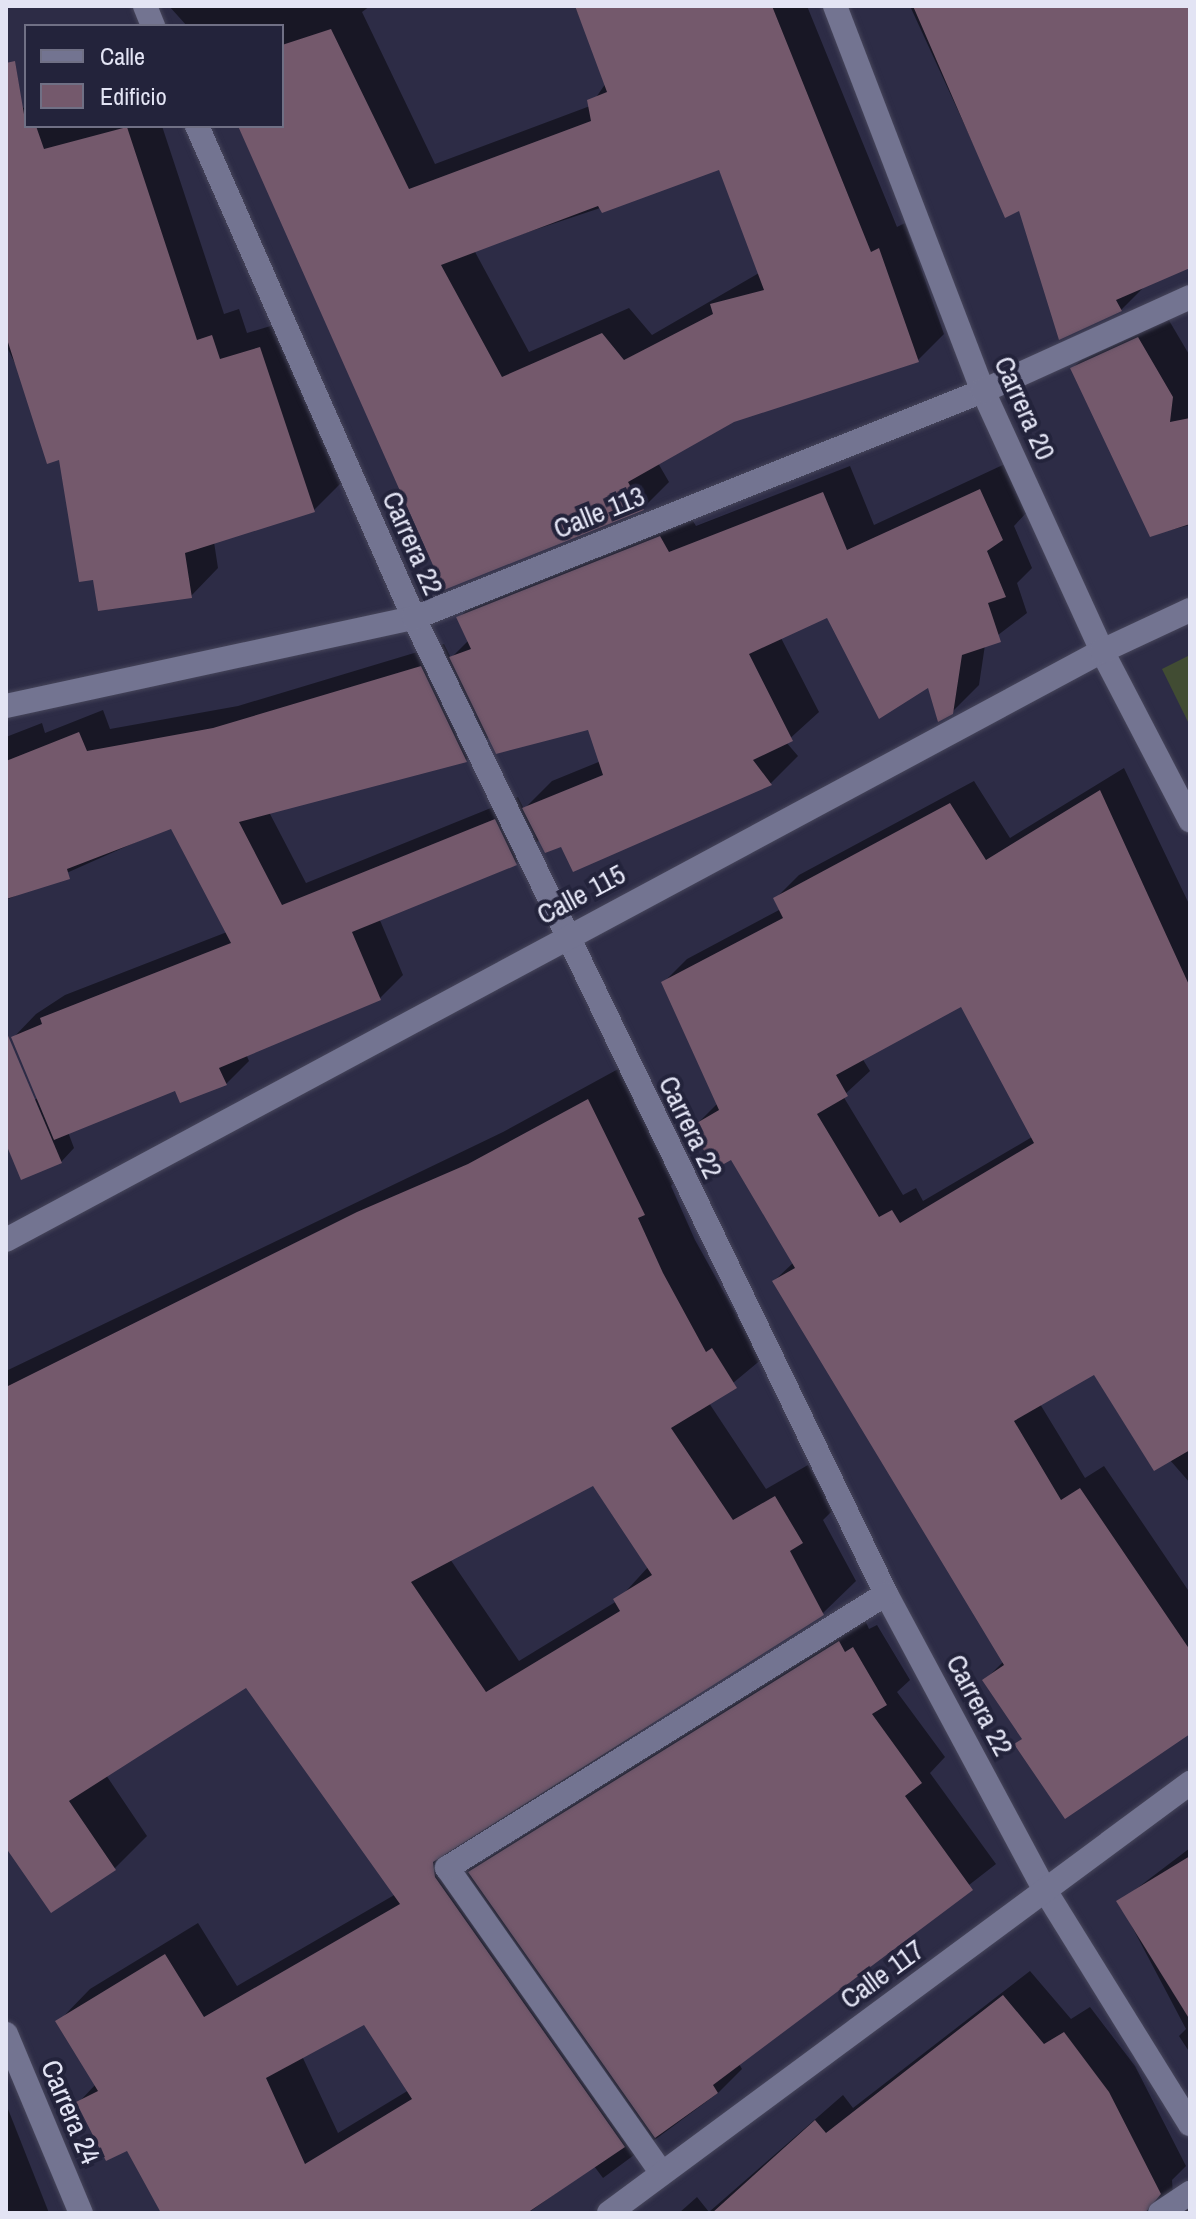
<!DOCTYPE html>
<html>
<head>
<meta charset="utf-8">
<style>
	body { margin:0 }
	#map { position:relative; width:1196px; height:2219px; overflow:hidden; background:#2d2c46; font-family:"Archivo Narrow",sans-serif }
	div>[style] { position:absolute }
	.green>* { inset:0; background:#414c33 }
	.shadow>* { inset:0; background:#0007 }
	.building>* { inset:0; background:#74596c }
	.roads { filter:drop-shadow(0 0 2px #47465b) drop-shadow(0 0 2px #47465b) }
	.minor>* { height:24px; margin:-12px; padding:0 12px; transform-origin:12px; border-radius:12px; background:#737491 }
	span { translate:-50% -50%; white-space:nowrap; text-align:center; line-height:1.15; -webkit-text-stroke:8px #23233b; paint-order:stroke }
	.street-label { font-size:28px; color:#e3e4f4 }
	.frame { position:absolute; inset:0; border:8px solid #e3e4f4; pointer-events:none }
	.legend { position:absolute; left:24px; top:24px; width:260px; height:104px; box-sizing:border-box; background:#23233b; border:2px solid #707085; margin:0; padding:10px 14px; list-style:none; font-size:24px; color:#e3e4f4 }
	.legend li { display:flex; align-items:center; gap:16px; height:40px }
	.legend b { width:40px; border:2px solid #707085 }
</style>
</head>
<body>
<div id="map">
	<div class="green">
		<div style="clip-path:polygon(1190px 655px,1190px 726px,1162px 669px)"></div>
	</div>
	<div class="shadow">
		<div style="clip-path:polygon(evenodd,169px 6px,370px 6px,362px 12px,435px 164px,590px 106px,606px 83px,575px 6px,807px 6px,897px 227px,905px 223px,944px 334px,918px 360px,734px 421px,658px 463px,669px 482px,643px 508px,445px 587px,239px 126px,282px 126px,282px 26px,187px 26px,169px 6px,720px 168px,759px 273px,652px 335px,629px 308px,529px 352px,474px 250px,720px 168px)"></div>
		<div style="clip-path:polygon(910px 6px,1190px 6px,1190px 267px,1145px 286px,1121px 310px,1020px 208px,1006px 215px)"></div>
		<div style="clip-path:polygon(26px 107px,26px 126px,162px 126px,224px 314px,239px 309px,247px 333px,287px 321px,341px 483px,314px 510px,214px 542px,218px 568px,191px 596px,95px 578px,61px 458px,6px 345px,6px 113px)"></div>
		<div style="clip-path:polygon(1164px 312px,1190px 356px,1190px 525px,1151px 535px,1073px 368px,1099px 342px)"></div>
		<div style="clip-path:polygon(evenodd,1007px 463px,1028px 511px,1014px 526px,1032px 568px,1017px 583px,1027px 613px,985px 645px,979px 685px,952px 712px,929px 685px,828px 616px,781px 638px,819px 712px,786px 742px,798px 756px,771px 783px,574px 870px,562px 844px,540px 839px,516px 863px,379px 918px,403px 975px,380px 998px,246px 1054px,249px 1061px,226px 1084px,176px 1089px,68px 1132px,74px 1148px,61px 1162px,6px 1139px,6px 1115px,38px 1098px,13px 1038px,36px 1014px,65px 995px,227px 932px,172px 826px,6px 900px,6px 737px,42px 723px,45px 733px,103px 710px,110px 729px,238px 706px,444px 644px,451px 658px,469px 640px,459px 618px,485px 591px,687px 511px,696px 526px,850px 466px,874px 525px,1007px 463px,589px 727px,601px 761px,552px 781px,524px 809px,518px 797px,306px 883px,269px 812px,466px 760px,490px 736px,589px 727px)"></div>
		<div style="clip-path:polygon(evenodd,1124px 768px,1190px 906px,1190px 1483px,1094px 1373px,1040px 1404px,1085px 1478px,1104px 1466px,1190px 1593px,1190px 1732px,1016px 1745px,1023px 1738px,984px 1681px,1004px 1661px,774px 1281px,794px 1262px,731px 1157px,693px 1128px,718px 1103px,663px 983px,687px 959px,781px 909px,776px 898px,799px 875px,974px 781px,1010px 838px,1124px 768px,962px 1004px,1032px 1137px,923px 1201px,916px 1188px,903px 1195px,843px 1096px,870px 1071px,862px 1058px,962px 1004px)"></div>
		<div style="clip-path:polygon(evenodd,620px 1068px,676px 1180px,671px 1186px,695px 1240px,740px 1321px,746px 1317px,768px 1354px,709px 1403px,766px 1489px,808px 1465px,834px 1509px,823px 1520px,856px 1581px,823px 1613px,467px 1844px,480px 1863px,864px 1618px,869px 1629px,877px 1625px,910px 1680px,897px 1692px,945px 1757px,930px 1773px,996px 1864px,739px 2064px,742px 2069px,718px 2093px,603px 2178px,594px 2166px,528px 2213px,164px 2213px,127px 2148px,79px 2102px,96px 2084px,58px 2022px,90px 1989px,198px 1923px,237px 1986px,396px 1894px,247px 1685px,106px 1775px,147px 1836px,115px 1868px,6px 1844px,6px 1371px,503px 1132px,620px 1068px,594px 1484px,649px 1566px,617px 1601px,519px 1661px,450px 1559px,594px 1484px,620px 1068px,364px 2022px,409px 2090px,338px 2133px,302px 2056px,364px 2022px)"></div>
		<div style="clip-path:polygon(1190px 1848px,1190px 2053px,1179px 2036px,1186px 2029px,1119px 1902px)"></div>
		<div style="clip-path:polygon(1030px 1971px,1071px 2019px,1090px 2007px,1135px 2066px,1186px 2166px,1172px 2180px,1173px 2194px,1190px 2202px,1190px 2213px,679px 2213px,697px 2197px,709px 2212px,843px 2095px,853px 2108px)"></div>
		<div style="clip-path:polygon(6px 2104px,49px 2213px,6px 2213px)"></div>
	</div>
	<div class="building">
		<div style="clip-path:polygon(evenodd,575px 6px,772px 6px,871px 252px,879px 248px,919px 362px,734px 422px,628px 482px,644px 510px,444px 590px,238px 126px,282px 126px,282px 45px,331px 29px,409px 189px,591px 121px,587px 100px,607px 92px,575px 6px,719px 170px,764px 290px,710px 304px,713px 314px,624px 360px,602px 333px,502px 377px,441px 265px,598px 206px,602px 213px,719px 170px)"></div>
		<div style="clip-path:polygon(913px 6px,1190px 6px,1190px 268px,1116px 300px,1122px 311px,1059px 340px,1019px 211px,1005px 218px)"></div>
		<div style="clip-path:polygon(15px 61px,26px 126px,36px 126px,44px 149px,127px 127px,197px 340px,212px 335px,220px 359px,260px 347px,315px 512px,185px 553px,192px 598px,98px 611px,93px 580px,79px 582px,59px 460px,47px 464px,6px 336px,6px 63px)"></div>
		<div style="clip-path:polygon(1138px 337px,1173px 397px,1170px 422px,1190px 418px,1190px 524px,1150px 537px,1070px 368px)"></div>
		<div style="clip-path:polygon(980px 489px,1003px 540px,987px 551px,1006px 597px,988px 603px,1001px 642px,962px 655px,953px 714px,938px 722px,928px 688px,879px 719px,827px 618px,749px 654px,793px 741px,753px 760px,772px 785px,573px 872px,561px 847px,545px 853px,522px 808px,603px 775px,588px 730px,496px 754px,449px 657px,471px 649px,456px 617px,660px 536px,669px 552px,823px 492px,847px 550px)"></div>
		<div style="clip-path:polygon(421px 666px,467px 762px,239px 822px,282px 905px,495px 819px,517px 865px,352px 932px,381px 1000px,219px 1068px,227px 1085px,180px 1103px,175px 1091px,54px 1140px,11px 1037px,42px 1024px,40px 1018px,231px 943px,171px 829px,67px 869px,70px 879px,6px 899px,6px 761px,79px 732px,87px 751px,213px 728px)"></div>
		<div style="clip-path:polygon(evenodd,1100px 790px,1190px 987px,1190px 1450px,1154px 1471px,1094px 1375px,1014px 1421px,1061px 1500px,1080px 1488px,1190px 1650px,1190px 1734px,1065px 1819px,1014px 1744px,1022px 1739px,982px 1680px,1004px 1665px,772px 1281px,795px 1268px,731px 1160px,715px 1169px,690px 1127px,719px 1110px,661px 982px,783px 918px,773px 898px,950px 803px,986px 860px,1100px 790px,961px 1007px,1034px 1143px,900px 1223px,892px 1210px,879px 1217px,817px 1114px,848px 1096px,836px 1075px,961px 1007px)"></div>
		<div style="clip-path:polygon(6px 1031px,62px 1163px,21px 1180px,6px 1144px)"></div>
		<div style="clip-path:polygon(evenodd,588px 1099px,645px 1215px,638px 1218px,663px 1273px,706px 1352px,712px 1348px,737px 1388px,671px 1428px,733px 1520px,775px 1496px,803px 1543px,790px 1551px,824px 1615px,433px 1862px,435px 1877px,625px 2147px,527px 2213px,161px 2213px,127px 2151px,106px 2161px,76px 2102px,98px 2091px,55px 2021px,165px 1954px,204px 2017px,400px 1904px,246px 1688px,69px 1801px,116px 1870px,51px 1913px,6px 1848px,6px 1387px,357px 1212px,468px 1164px,588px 1099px,593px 1486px,652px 1575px,613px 1599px,620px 1611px,486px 1692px,411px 1582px,593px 1486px,588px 1099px,364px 2025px,412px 2099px,305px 2164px,266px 2078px,364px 2025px)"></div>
		<div style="clip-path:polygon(839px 1641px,845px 1652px,853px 1647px,887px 1705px,872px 1714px,922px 1783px,905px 1796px,973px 1890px,713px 2085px,718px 2093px,655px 2138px,468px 1872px)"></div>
		<div style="clip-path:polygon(1190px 1856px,1190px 2020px,1116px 1901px)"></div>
		<div style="clip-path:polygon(1003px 1995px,1044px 2044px,1064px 2032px,1109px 2092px,1161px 2194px,1145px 2213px,712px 2213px,815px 2120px,826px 2133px)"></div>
	</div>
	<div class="roads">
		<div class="minor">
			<div style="left:145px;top:6px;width:22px;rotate:68deg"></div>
			<div style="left:835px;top:6px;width:412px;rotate:69deg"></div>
			<div style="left:983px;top:391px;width:286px;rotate:65.4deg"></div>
			<div style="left:1102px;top:651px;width:191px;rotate:62.5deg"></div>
			<div style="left:197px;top:126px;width:538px;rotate:66.2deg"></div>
			<div style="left:414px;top:618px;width:1084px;rotate:64.19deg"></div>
			<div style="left:886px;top:1594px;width:338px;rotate:61.8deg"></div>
			<div style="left:1046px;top:1892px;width:273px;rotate:58.2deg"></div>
			<div style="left:6px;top:706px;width:417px;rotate:-12.2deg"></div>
			<div style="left:414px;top:618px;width:613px;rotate:-21.75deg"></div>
			<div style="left:983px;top:391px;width:227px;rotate:-24.4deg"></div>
			<div style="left:6px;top:1240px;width:1244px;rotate:-28.25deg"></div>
			<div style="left:1102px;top:651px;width:97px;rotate:-25deg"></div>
			<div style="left:6px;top:2034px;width:194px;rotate:67.3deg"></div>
			<div style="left:661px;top:2172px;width:372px;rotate:-125.1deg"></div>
			<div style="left:447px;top:1868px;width:517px;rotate:-31.97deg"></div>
			<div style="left:609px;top:2213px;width:723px;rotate:-36.51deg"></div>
			<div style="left:1160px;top:2213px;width:36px;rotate:-34deg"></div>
		</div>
	</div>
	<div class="street-label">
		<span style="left:1025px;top:408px;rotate:66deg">Carrera 20</span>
		<span style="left:599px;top:512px;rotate:-22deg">Calle 113</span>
		<span style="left:413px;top:543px;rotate:66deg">Carrera 22</span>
		<span style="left:581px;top:894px;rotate:-28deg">Calle 115</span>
		<span style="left:691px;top:1127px;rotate:64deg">Carrera 22</span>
		<span style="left:980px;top:1705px;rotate:62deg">Carrera 22</span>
		<span style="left:882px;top:1974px;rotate:-36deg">Calle 117</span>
		<span style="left:71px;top:2112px;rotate:67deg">Carrera 24</span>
	</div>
	<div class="frame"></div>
	<ul class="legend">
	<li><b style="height:10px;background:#737491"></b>Calle</li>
	<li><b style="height:22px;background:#74596c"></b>Edificio</li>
	</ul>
</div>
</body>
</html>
